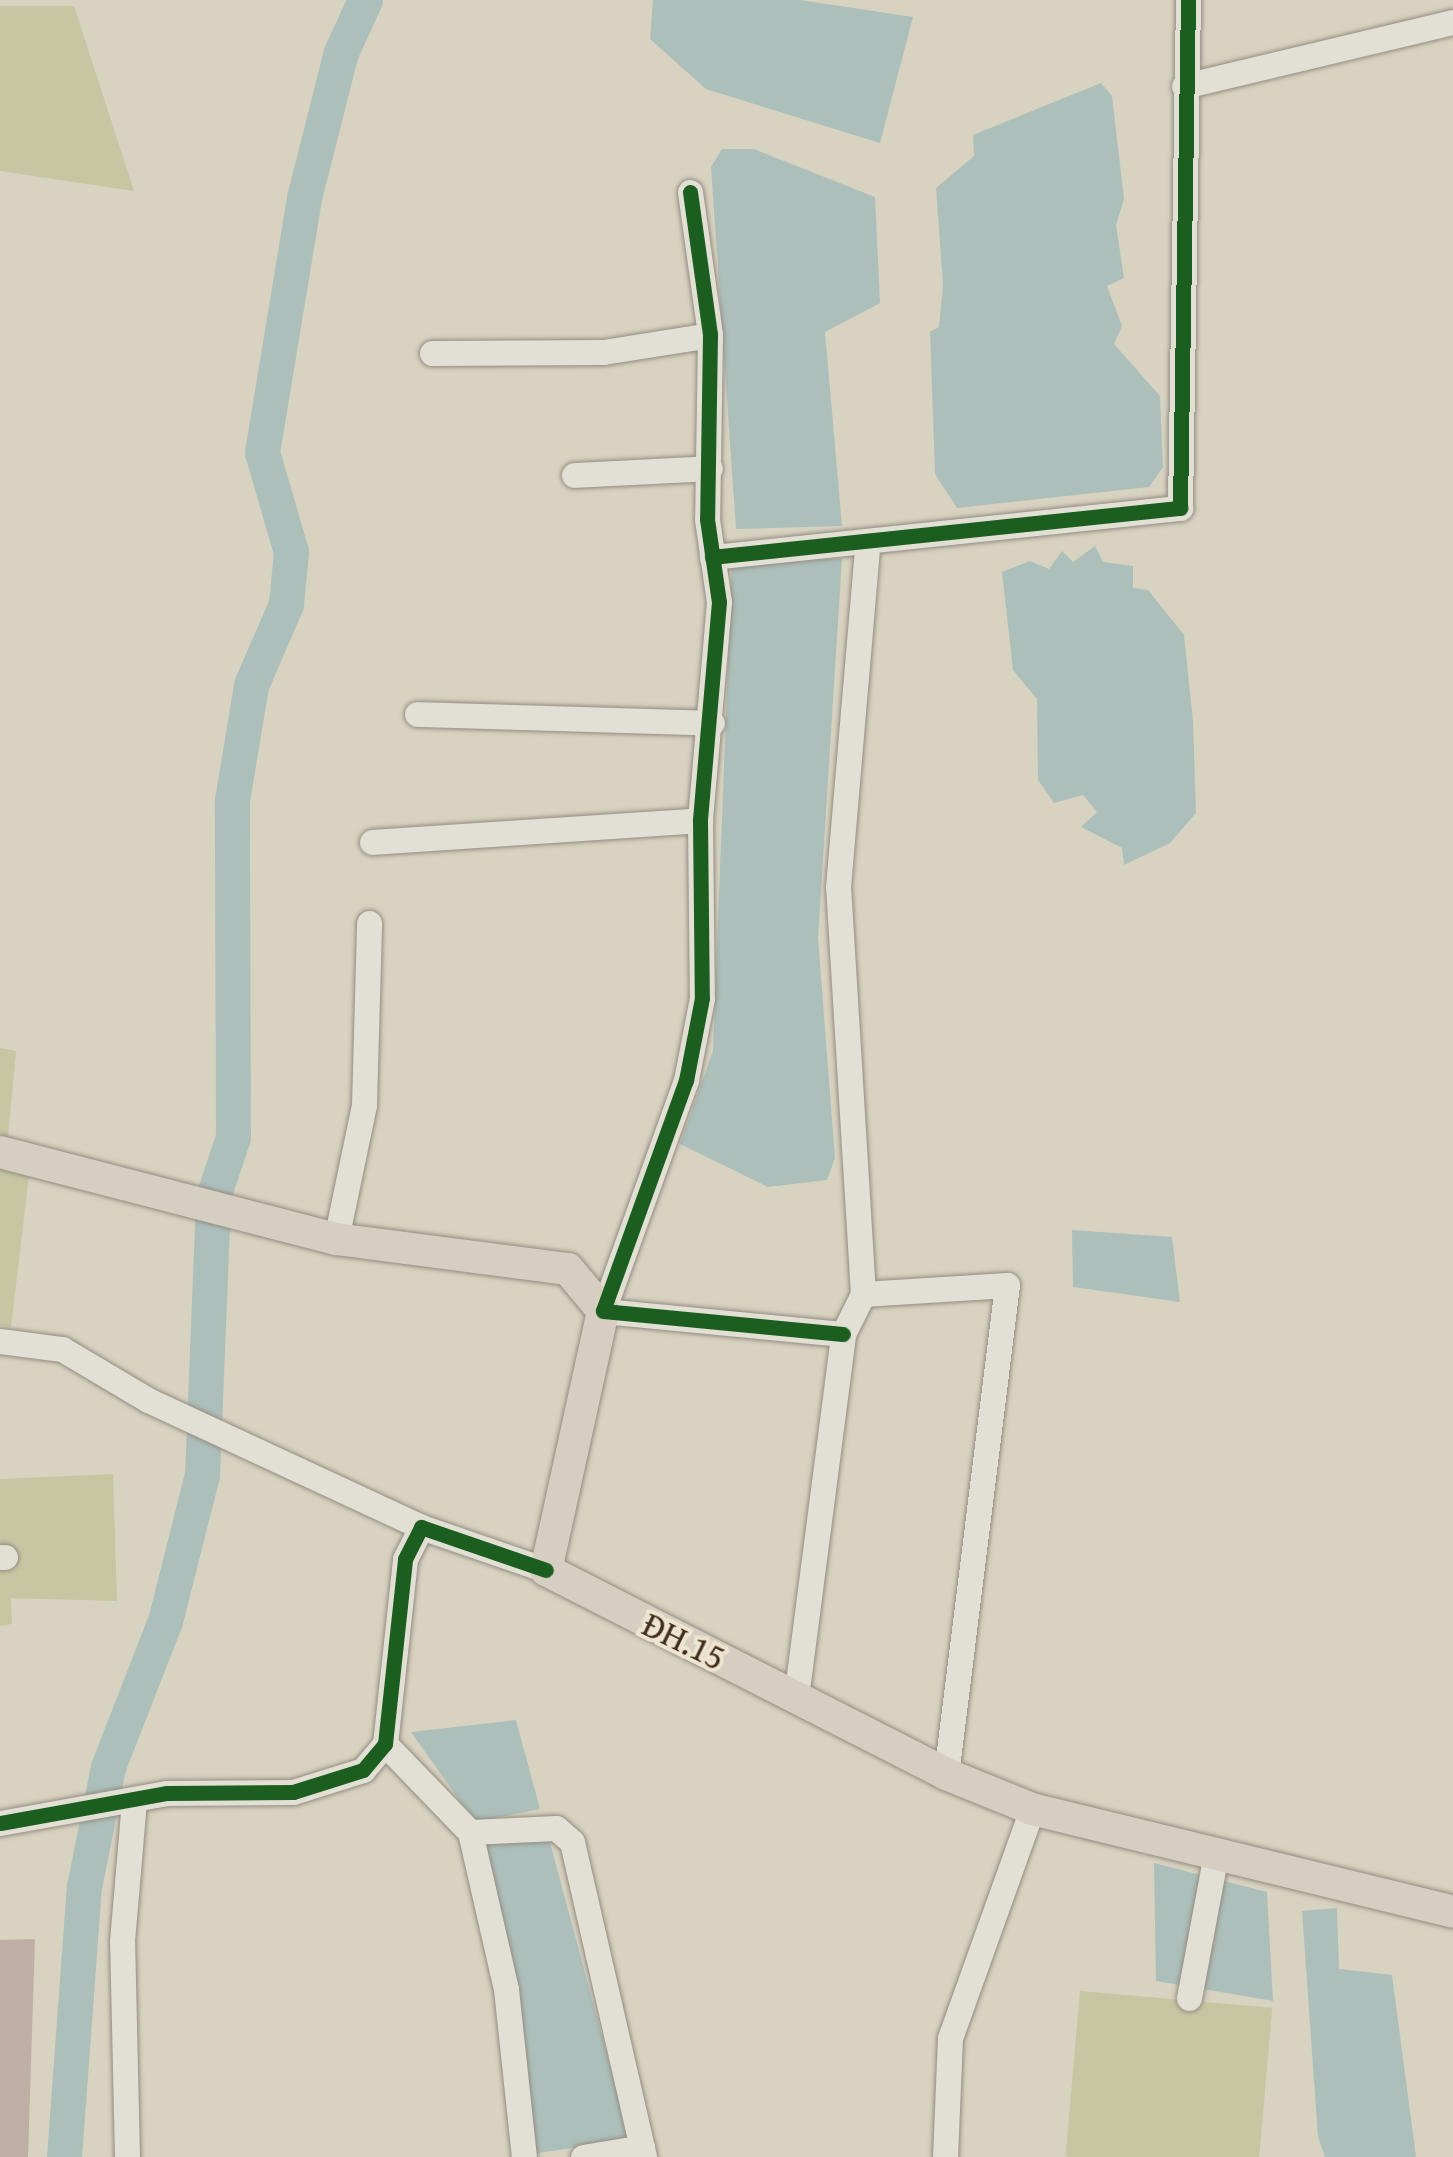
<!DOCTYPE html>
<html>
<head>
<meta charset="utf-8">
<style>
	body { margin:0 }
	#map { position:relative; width:1453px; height:2157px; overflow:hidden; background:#d8d2c0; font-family:"Gentium Book Plus",serif }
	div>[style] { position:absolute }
	.green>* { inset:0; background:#c6c6a3; transform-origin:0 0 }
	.water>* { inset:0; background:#adbfbb }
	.river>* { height:35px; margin:-17.5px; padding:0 17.5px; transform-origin:17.5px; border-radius:17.5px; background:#adbfbb }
	.building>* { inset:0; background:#c0afa4 }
	.roads { filter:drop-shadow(0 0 2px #938d81) drop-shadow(0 0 2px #938d81) }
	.minor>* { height:25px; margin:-12.5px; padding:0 12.5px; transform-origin:12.5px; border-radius:12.5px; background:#e2dfd5 }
	.major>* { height:32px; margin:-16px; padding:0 16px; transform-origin:16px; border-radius:16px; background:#d6cfc1 }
	.cycleway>* { height:15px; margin:-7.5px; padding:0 7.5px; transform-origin:7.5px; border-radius:7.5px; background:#1b5e20 }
	span { translate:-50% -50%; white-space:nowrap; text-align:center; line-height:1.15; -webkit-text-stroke:8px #ede5d0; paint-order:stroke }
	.street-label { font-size:35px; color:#3e2a1b }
</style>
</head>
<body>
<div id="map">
	<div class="green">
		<div style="clip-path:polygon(0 6px,74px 6px,134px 191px,0 171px)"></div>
		<div style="clip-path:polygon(0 1048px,16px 1051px,7px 1147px,0 1145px)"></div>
		<div style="clip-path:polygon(0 1163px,30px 1167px,11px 1327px,0 1326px)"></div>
		<div style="clip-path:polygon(113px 1474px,117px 1601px,11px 1598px,12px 1624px,0 1626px,0 1479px)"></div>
		<div style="left:1080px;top:1991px;width:193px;height:166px;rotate:5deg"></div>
	</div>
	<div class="water">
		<div style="clip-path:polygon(653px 0,800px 0,913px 17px,880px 143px,706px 89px,650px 39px)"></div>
		<div style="clip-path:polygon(1101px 83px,1112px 96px,1124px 199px,1116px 225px,1124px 278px,1107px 286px,1122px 326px,1114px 344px,1160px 396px,1163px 467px,1149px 487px,957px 508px,935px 474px,930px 332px,939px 327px,943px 285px,936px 188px,974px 156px,973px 135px)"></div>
		<div style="clip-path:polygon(722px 149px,754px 149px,875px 197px,880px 303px,825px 332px,842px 526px,736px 529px,711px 167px)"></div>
		<div style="clip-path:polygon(1095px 546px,1103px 562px,1133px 566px,1133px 588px,1148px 590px,1184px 635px,1193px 721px,1196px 813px,1170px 843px,1124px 865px,1122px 848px,1081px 827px,1097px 812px,1083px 795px,1054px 803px,1038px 780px,1037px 699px,1013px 670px,1002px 572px,1030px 561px,1049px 569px,1062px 551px,1073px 562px)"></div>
		<div style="clip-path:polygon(842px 559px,818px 938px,835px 1158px,827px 1180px,768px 1187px,680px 1144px,713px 1051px,732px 560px)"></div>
		<div style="clip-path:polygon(1072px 1230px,1172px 1237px,1180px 1302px,1073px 1287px)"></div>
		<div style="clip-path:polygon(516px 1720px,540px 1809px,475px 1822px,411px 1732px)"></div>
		<div style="clip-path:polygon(548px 1835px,630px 2140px,537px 2153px,480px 1843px)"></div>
		<div style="clip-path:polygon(1154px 1863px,1267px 1892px,1273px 2001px,1156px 1981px)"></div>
		<div style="clip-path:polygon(1337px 1908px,1339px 1969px,1392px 1975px,1416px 2157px,1325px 2157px,1318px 2137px,1302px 1911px)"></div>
	</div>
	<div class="river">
		<div style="left:64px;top:2157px;width:271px;rotate:-85.8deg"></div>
		<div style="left:84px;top:1887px;width:122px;rotate:-78.7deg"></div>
		<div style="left:108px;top:1767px;width:157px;rotate:-68.7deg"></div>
		<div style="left:165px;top:1621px;width:151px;rotate:-75.8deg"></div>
		<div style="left:202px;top:1475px;width:278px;rotate:-87.7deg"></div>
		<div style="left:213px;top:1197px;width:63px;rotate:-71.6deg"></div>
		<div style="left:233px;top:1137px;width:337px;rotate:-90.2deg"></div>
		<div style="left:232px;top:800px;width:117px;rotate:-80.6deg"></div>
		<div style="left:251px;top:685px;width:88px;rotate:-66.6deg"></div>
		<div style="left:286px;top:604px;width:52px;rotate:-84.5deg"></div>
		<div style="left:291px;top:552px;width:104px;rotate:-106.2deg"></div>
		<div style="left:262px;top:452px;width:257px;rotate:-80.6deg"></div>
		<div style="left:304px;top:198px;width:151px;rotate:-75.8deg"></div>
		<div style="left:341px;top:52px;width:57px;rotate:-65.2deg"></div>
	</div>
	<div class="building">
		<div style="clip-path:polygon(35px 1939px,28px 2157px,0 2157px,0 1940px)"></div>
	</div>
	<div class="roads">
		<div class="minor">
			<div style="left:1184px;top:86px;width:277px;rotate:-13.4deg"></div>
			<div style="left:690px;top:192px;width:144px;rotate:82deg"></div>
			<div style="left:710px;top:335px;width:184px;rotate:90.9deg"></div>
			<div style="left:707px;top:519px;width:84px;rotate:81.8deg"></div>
			<div style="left:719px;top:602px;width:219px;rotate:95deg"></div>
			<div style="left:700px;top:820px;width:178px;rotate:89.4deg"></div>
			<div style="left:702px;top:998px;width:84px;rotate:101deg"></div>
			<div style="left:686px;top:1080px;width:245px;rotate:109.8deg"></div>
			<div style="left:603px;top:1311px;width:241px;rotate:5.5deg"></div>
			<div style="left:432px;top:353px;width:171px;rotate:-0.3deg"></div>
			<div style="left:603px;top:352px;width:108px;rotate:-9deg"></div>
			<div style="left:574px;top:475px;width:136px;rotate:-2.9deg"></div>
			<div style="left:712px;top:557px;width:471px;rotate:-6deg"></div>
			<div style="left:1180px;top:508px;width:508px;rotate:-89.1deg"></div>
			<div style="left:417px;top:714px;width:295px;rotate:1.7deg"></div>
			<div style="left:372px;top:842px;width:329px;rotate:-3.8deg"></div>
			<div style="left:336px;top:1239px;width:137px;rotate:-78.2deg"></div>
			<div style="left:364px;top:1105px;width:182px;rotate:-88.4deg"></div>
			<div style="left:863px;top:1294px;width:144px;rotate:-3.6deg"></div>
			<div style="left:1007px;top:1285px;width:493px;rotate:97.1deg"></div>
			<div style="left:0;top:1341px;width:63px;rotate:7.4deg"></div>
			<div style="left:62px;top:1349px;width:100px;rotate:30.7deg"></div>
			<div style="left:148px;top:1400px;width:301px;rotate:24.9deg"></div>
			<div style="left:0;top:1557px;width:5px"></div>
			<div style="left:797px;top:1690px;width:359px;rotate:-82.6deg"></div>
			<div style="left:843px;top:1334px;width:45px;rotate:-63.4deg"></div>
			<div style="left:863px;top:1294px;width:408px;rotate:-93.5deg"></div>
			<div style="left:838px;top:887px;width:341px;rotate:-85.1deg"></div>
			<div style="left:385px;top:1744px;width:122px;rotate:46deg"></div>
			<div style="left:470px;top:1832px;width:161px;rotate:77.1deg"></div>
			<div style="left:506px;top:1989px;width:169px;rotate:83.9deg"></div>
			<div style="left:0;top:1823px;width:170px;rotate:-10.2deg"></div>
			<div style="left:167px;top:1793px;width:126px;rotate:-0.5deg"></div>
			<div style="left:293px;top:1792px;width:73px;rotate:-17.4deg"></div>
			<div style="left:363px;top:1770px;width:34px;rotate:-50deg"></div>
			<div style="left:385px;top:1744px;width:186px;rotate:-83.8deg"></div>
			<div style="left:405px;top:1559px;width:36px;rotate:-63deg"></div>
			<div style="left:421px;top:1527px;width:132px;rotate:19deg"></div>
			<div style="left:470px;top:1832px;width:86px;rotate:-2.7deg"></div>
			<div style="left:556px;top:1828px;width:21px;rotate:41deg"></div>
			<div style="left:572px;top:1842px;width:323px;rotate:77.1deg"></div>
			<div style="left:1189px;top:1998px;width:141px;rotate:-79.4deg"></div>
			<div style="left:127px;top:2157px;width:216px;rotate:-91.3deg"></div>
			<div style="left:122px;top:1941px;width:140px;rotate:-85.1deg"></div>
			<div style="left:583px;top:2157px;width:60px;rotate:-9.6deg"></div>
			<div style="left:945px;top:2157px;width:119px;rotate:-87.6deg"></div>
			<div style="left:950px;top:2038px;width:243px;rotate:-70.3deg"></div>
		</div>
		<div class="major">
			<div style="left:0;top:1152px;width:347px;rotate:14.5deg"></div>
			<div style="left:336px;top:1239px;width:234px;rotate:7.4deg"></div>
			<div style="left:568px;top:1269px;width:55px;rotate:50.2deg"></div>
			<div style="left:603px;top:1311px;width:265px;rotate:102.4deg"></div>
			<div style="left:546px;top:1570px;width:449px;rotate:27deg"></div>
			<div style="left:946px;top:1774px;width:93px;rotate:22.1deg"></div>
			<div style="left:1032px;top:1809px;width:433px;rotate:13.7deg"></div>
		</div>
	</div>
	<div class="cycleway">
		<div style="left:690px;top:192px;width:144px;rotate:82deg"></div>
		<div style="left:710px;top:335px;width:184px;rotate:90.9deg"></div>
		<div style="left:707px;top:519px;width:84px;rotate:81.8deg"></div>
		<div style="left:719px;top:602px;width:219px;rotate:95deg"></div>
		<div style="left:700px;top:820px;width:178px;rotate:89.4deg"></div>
		<div style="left:702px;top:998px;width:84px;rotate:101deg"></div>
		<div style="left:686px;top:1080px;width:245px;rotate:109.8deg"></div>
		<div style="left:603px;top:1311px;width:241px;rotate:5.5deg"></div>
		<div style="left:712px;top:557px;width:471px;rotate:-6deg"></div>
		<div style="left:1180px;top:508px;width:508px;rotate:-89.1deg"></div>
		<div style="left:0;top:1823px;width:170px;rotate:-10.2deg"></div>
		<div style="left:167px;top:1793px;width:126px;rotate:-0.5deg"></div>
		<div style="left:293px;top:1792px;width:73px;rotate:-17.4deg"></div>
		<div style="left:363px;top:1770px;width:34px;rotate:-50deg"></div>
		<div style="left:385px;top:1744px;width:186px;rotate:-83.8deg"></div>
		<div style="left:405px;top:1559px;width:36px;rotate:-63deg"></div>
		<div style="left:421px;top:1527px;width:132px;rotate:19deg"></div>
	</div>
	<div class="street-label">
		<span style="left:684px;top:1641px;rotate:26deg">ĐH.15</span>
	</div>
</div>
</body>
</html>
